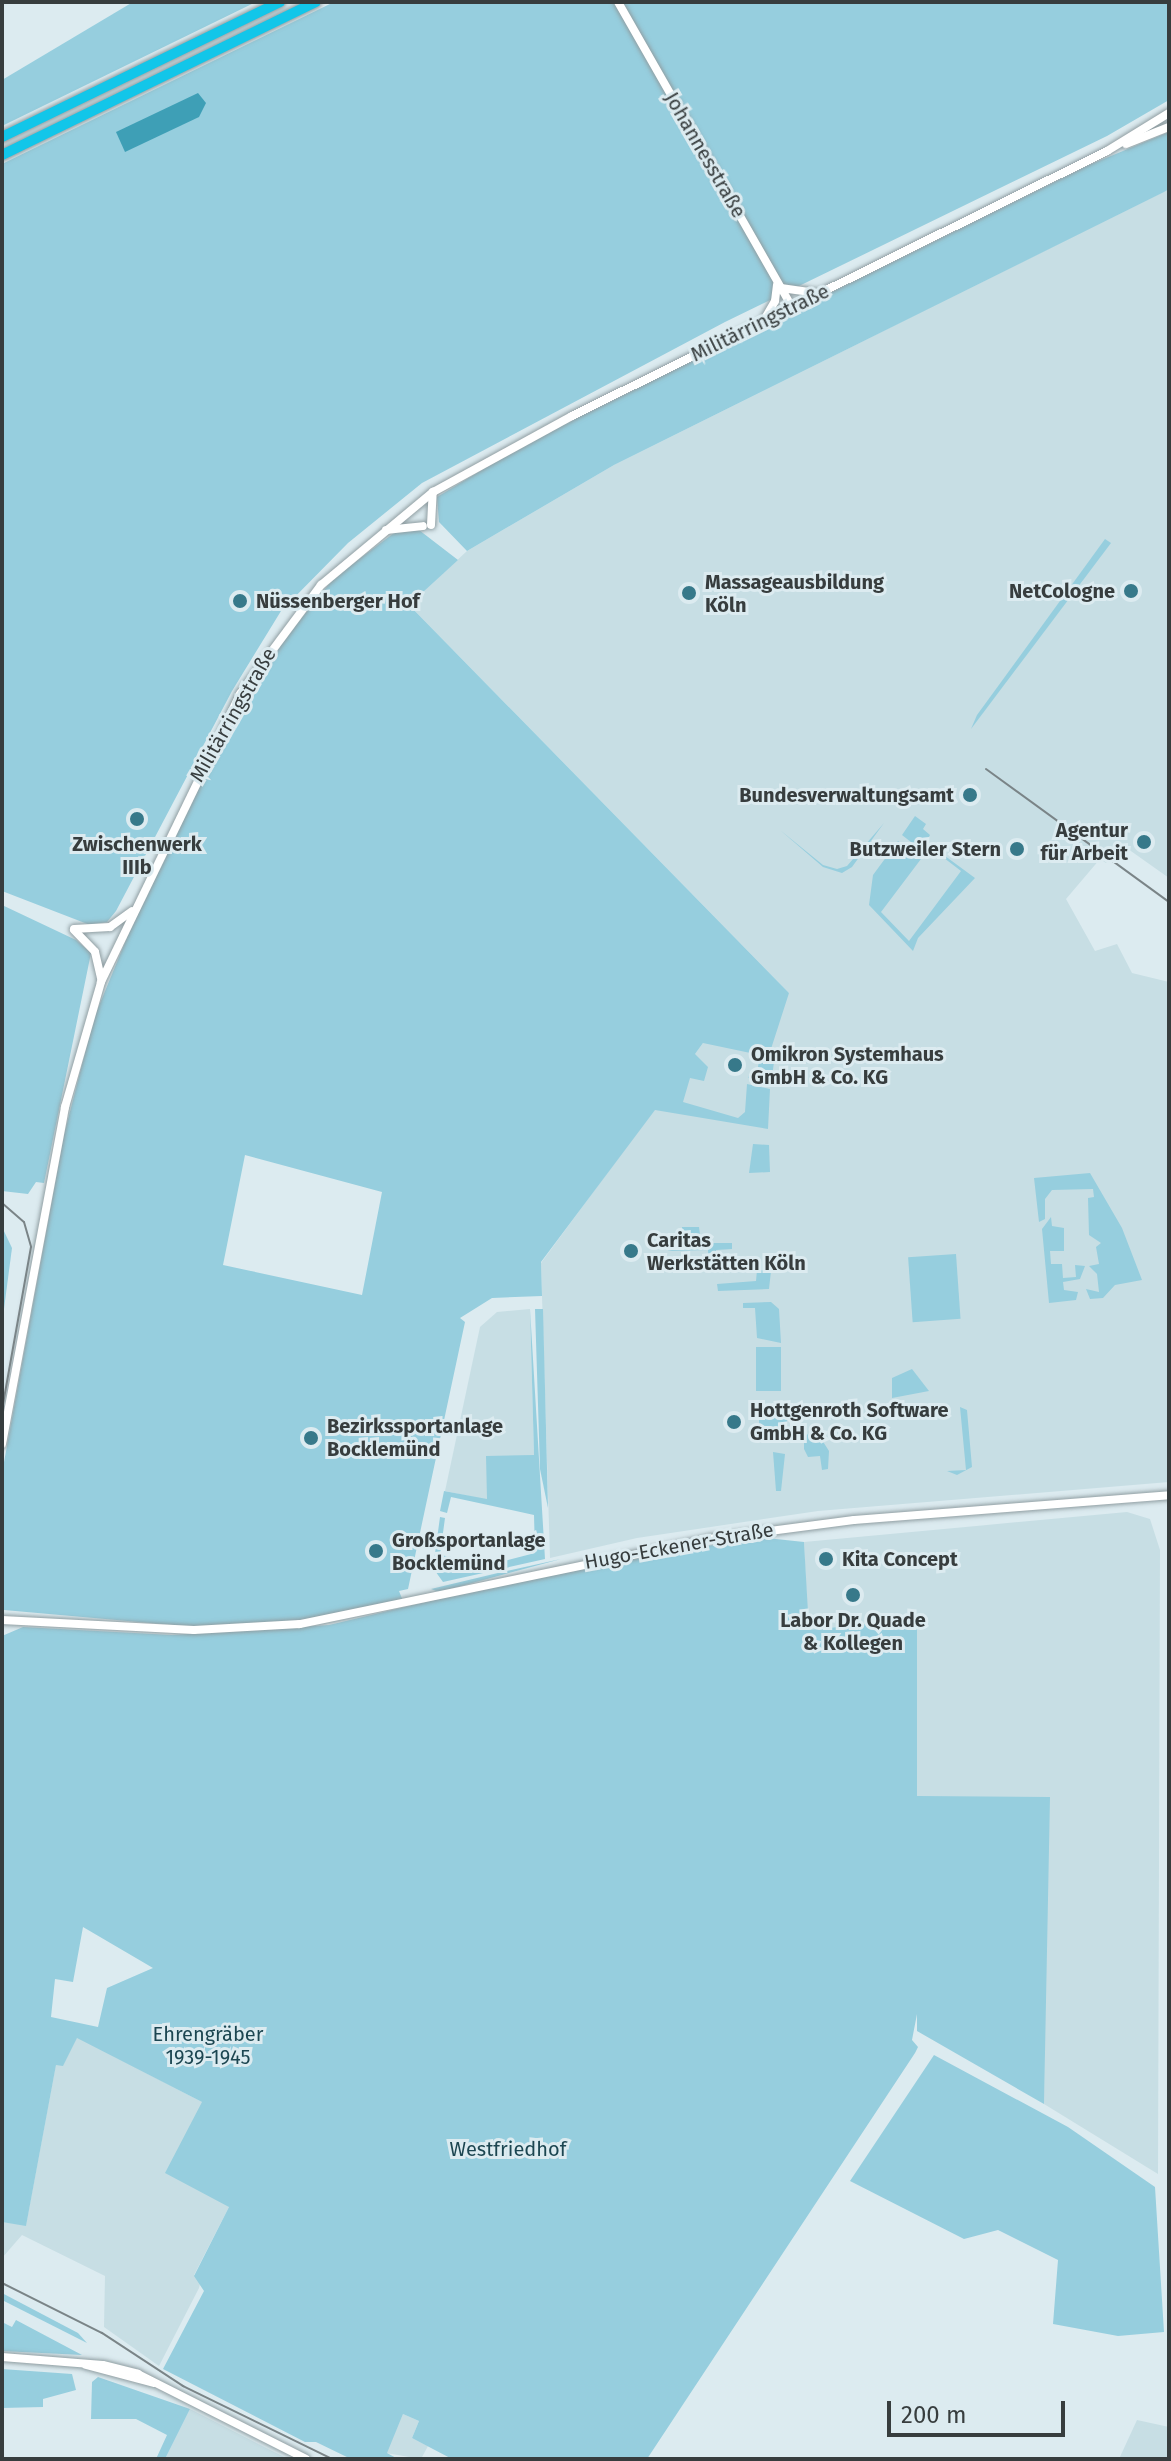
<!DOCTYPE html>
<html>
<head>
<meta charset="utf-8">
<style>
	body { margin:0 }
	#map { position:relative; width:1171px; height:2461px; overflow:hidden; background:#dcebf0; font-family:"Fira Sans",sans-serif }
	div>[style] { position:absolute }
	.built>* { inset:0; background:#c7dee4 }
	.green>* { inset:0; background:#96cede; transform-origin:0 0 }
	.round { border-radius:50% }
	.water>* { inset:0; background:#3e9fb6 }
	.roads { filter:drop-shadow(0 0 2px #909ea2) drop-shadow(0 0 2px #909ea2) }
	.secondary>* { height:8px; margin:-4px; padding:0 4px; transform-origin:4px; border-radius:4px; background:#fff }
	.highway>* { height:10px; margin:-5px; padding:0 5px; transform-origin:5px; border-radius:5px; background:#12c6e9 }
	.tram>* { height:2px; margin:-1px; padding:0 1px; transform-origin:1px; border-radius:1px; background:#7a8487 }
	.dots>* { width:22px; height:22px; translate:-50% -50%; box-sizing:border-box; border:4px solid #dcebf0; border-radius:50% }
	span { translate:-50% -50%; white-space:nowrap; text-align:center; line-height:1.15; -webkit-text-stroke:6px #dcebf0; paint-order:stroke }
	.street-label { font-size:20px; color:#373d3e }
	.poi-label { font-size:20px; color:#373d3e; font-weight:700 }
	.left { translate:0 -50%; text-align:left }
	.right { translate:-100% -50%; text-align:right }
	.park-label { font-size:20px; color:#1c4651 }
	.frame { position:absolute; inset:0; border:4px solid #373d3e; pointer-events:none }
	.scale { position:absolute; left:887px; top:2401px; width:178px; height:36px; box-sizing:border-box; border:4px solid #373d3e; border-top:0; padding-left:10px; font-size:24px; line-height:28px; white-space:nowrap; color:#373d3e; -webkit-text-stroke:6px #dcebf0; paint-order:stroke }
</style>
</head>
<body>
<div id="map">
	<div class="built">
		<div style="clip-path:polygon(1169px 189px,1169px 878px,1121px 844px,1106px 863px,1100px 859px,1066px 899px,1095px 951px,1117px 944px,1132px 973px,1169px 982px,1169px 1482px,818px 1511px,637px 1538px,550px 1558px,541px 1263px,703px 1043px,789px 993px,409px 605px,467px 551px,614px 465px)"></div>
		<div style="clip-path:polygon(530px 1309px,534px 1455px,487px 1500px,445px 1491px,480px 1327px,497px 1312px)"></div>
		<div style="clip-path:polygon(1127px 1512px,1150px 1519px,1160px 1550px,1158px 2174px,1044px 2104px,1045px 1956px,917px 1796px,917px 1619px,808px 1631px,804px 1542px)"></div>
		<div style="clip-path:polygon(77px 2037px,202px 2102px,229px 2207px,194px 2275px,201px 2279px,199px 2288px,159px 2366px,104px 2327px,105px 2276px,22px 2235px,2px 2258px,2px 2222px,26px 2225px,56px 2064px,63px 2065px)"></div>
		<div style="clip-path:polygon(190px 2409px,288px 2459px,165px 2459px)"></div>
		<div style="clip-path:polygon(403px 2414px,419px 2421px,412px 2438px,428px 2446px,421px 2459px,386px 2453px)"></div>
		<div style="clip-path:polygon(1137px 2420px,1169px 2427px,1169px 2459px,1119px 2459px)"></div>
	</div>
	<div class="green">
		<div style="clip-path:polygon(133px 2px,256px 2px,2px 126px,2px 80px)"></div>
		<div style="clip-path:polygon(334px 2px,1169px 2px,1169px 100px,1107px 136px,725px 322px,422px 483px,348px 543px,281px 611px,232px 691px,116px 911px,107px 922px,90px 925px,2px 891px,2px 164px)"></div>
		<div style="clip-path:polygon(1169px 132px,1169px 189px,1164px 192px,614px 465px,467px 551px,439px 522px,437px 497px,529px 442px,1089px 165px)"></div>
		<div style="clip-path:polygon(evenodd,398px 530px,419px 530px,458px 560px,409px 605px,789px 993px,770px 1052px,775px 1055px,771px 1084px,748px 1078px,750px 1072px,757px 1073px,760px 1055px,703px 1043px,695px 1054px,708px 1067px,704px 1081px,690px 1078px,683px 1102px,738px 1118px,745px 1112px,747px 1084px,770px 1089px,768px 1129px,655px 1110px,541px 1262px,542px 1296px,492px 1298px,460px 1318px,465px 1322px,408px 1589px,399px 1591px,403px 1601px,295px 1621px,195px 1627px,4px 1610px,2px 1473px,64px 1135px,94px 1018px,147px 889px,262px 667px,334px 578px,398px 530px,245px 1155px,382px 1192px,362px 1295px,223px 1265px,245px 1155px)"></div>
		<div style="clip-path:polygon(1105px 539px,1111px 543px,971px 729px,977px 715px)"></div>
		<div style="clip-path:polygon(915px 816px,926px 824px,923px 829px,930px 835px,926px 842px,975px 878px,918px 938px,913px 951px,869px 905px,873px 875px,898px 841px,921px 859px,881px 912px,909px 941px,961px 871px,931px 848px,925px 853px,902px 835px)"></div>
		<div style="clip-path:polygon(884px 823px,852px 867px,842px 873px,823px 867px,780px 830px,823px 865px,837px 869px,847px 866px)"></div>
		<div style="clip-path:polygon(2px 905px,76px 940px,91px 953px,44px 1183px,36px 1182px,28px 1194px,2px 1191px)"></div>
		<div style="clip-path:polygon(753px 1144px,769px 1145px,770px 1172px,749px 1173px)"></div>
		<div style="clip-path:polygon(1090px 1173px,1122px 1228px,1142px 1280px,1115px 1285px,1103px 1298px,1090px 1299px,1086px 1289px,1099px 1292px,1097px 1274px,1089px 1266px,1099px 1264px,1096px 1247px,1101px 1243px,1089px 1235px,1088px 1198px,1094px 1197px,1093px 1189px,1052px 1190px,1045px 1199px,1045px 1219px,1039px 1222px,1034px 1178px)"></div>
		<div style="clip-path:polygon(1051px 1217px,1052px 1226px,1064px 1228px,1064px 1251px,1050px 1251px,1051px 1264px,1062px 1264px,1063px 1278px,1076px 1277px,1075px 1265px,1085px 1266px,1080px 1279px,1063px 1282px,1064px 1290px,1078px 1292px,1076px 1300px,1049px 1303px,1042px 1229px)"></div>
		<div style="clip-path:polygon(2px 1227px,12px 1248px,2px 1324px)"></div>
		<div style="clip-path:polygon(682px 1227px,699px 1227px,701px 1243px,732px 1243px,732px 1249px,716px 1250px,716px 1270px,709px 1270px,708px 1250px,667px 1251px,682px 1248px)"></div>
		<div style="left:956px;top:1254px;width:65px;height:48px;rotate:86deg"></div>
		<div style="clip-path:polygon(757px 1270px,771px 1271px,769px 1289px,718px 1291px,717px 1284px,756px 1281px)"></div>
		<div style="clip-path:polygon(771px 1302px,779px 1309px,781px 1343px,757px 1338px,755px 1308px,743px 1308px,743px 1303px)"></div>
		<div style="clip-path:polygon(530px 1309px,545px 1559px,443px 1582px,433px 1568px,440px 1517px,445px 1518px,440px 1555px,493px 1564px,535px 1553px,534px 1515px,451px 1497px,447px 1513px,440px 1511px,444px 1491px,487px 1499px,486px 1456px,534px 1455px)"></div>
		<div style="clip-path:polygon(535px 1309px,543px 1309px,548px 1508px,540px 1469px)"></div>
		<div style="left:756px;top:1347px;width:25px;height:44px"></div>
		<div style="clip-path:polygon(912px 1369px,929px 1391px,892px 1398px,892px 1378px)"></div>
		<div class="round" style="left:759px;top:1407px;width:28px;height:28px"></div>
		<div style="clip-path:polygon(960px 1407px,967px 1410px,972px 1467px,957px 1475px,947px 1471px,966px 1470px)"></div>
		<div style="clip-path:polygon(815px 1429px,829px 1451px,828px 1469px,822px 1470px,820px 1456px,808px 1457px,804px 1449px,804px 1437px)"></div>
		<div style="clip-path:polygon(773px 1452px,785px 1454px,781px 1491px,776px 1491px)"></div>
		<div style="clip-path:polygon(evenodd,758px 1537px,804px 1542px,809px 1630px,917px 1619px,917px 1796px,1050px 1797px,1044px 2104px,917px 2031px,917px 2014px,912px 2040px,918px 2047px,915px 2053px,647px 2459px,452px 2459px,412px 2438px,419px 2421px,403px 2414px,387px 2453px,398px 2459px,351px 2459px,316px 2442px,305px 2442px,163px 2369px,204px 2291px,194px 2276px,229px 2207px,165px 2173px,202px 2102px,77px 2038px,63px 2066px,56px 2065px,26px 2226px,2px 2222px,2px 1636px,23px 1627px,172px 1635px,329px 1625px,523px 1579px,758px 1537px,83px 1927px,153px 1968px,107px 1988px,98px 2027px,51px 2017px,55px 1979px,73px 1982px,83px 1927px)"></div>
		<div style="clip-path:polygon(561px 1559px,439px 1592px,431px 1589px,502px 1572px)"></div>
		<div style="clip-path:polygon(934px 2055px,1068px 2127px,1155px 2187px,1164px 2332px,1118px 2336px,1053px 2324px,1058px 2260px,998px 2230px,964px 2239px,850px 2181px)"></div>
		<div style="clip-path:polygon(2px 2293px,78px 2333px,87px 2343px,2px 2300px)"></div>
		<div style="clip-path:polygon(16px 2320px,82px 2355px,2px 2351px,2px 2322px,12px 2327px)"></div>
		<div style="clip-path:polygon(2px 2369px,72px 2374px,76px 2390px,43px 2399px,43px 2407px,2px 2408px)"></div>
		<div style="clip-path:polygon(98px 2377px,190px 2409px,165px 2459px,156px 2459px,167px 2435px,136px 2419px,91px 2419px,92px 2382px)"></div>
	</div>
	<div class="water">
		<div style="clip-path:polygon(198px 93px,206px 103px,199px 117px,125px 152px,116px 132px)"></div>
	</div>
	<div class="roads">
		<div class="secondary">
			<div style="left:618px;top:2px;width:351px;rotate:60.3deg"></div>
			<div style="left:1126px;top:144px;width:46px;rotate:-21.6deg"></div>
			<div style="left:781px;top:288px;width:37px;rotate:8deg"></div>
			<div style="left:764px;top:320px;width:22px;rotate:-60deg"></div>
			<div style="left:775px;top:301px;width:16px;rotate:-83deg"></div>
			<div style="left:431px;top:525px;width:33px;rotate:-87deg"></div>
			<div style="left:386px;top:530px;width:37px;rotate:-6deg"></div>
			<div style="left:74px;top:929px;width:36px;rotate:-3deg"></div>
			<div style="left:110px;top:927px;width:27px;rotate:-36deg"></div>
			<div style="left:74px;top:930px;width:30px;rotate:46deg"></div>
			<div style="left:95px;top:952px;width:28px;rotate:77deg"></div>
			<div style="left:2px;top:1444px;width:343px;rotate:-79.4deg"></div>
			<div style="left:65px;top:1107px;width:130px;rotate:-73.9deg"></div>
			<div style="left:101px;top:982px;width:320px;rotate:-64.2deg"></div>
			<div style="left:240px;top:694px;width:136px;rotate:-53.4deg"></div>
			<div style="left:321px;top:585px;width:146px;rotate:-39.7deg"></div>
			<div style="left:433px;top:492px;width:158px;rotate:-28.7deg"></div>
			<div style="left:572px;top:416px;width:597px;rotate:-26.35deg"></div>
			<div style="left:1107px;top:151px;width:73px;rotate:-31.5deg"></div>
			<div style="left:2px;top:1620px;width:192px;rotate:3deg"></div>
			<div style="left:194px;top:1630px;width:106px;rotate:-3.2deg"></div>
			<div style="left:300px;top:1624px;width:418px;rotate:-11.7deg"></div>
			<div style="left:709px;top:1539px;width:146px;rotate:-7.5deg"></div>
			<div style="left:854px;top:1520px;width:316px;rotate:-4.5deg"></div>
			<div style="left:2px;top:2357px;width:101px;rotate:4.5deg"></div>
			<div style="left:103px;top:2365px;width:36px;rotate:14deg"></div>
			<div style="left:138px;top:2374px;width:188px;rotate:26.8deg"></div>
			<div style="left:86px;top:2365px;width:70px;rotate:14.8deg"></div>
		</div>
		<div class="highway">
			<div style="left:2px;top:137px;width:309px;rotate:-25.9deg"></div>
			<div style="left:2px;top:155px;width:349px;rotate:-26deg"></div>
		</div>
	</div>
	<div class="tram">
		<div style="left:986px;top:769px;width:226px;rotate:36deg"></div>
		<div style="left:2px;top:1203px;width:29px;rotate:41deg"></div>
		<div style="left:24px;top:1222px;width:26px;rotate:74deg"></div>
		<div style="left:31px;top:1247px;width:165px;rotate:100.1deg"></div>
		<div style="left:2px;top:2283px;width:112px;rotate:26.6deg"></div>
		<div style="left:102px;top:2333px;width:97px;rotate:33.2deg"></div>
		<div style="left:183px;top:2386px;width:166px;rotate:26.1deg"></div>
	</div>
	<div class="dots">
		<div style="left:1131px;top:591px;background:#37798a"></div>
		<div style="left:689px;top:593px;background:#37798a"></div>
		<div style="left:240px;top:601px;background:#37798a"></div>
		<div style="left:970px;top:795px;background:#37798a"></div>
		<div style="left:137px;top:819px;background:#37798a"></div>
		<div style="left:1144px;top:842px;background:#37798a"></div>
		<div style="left:1017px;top:849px;background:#37798a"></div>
		<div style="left:735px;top:1065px;background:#37798a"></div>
		<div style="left:631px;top:1251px;background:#37798a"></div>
		<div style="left:734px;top:1422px;background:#37798a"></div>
		<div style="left:311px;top:1438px;background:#37798a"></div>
		<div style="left:376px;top:1551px;background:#37798a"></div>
		<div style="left:826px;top:1559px;background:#37798a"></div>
		<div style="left:853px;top:1595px;background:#37798a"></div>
	</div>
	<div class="street-label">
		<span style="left:705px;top:155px;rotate:60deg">Johannesstraße</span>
		<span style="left:760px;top:323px;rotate:-26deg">Militärringstraße</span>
		<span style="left:233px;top:715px;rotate:-60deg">Militärringstraße</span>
		<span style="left:679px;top:1546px;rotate:-10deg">Hugo-Eckener-Straße</span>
	</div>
	<div class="poi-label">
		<span class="left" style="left:705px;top:594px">Massageausbildung<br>Köln</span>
		<span class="right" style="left:1115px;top:591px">NetCologne</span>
		<span class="left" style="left:256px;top:601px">Nüssenberger Hof</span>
		<span class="right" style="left:954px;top:795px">Bundesverwaltungsamt</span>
		<span class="right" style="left:1128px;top:842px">Agentur<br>für Arbeit</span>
		<span style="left:137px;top:856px">Zwischenwerk<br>IIIb</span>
		<span class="right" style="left:1001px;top:849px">Butzweiler Stern</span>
		<span class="left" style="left:751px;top:1066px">Omikron Systemhaus<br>GmbH &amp; Co. KG</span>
		<span class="left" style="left:647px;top:1252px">Caritas<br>Werkstätten Köln</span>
		<span class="left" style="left:750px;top:1422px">Hottgenroth Software<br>GmbH &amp; Co. KG</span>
		<span class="left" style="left:327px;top:1438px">Bezirkssportanlage<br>Bocklemünd</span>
		<span class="left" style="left:392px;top:1552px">Großsportanlage<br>Bocklemünd</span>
		<span class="left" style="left:842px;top:1559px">Kita Concept</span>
		<span style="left:853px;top:1632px">Labor Dr. Quade<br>&amp; Kollegen</span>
	</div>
	<div class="park-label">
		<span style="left:208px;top:2046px">Ehrengräber<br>1939-1945</span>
		<span style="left:508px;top:2149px">Westfriedhof</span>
	</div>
	<div class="frame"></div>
	<div class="scale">200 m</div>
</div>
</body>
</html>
